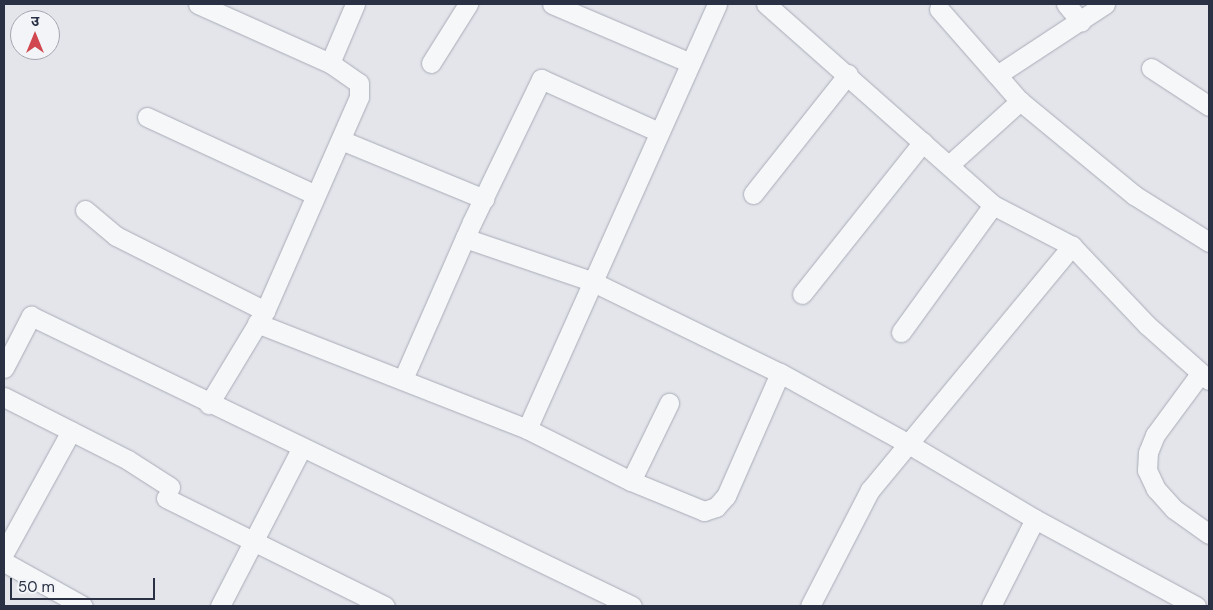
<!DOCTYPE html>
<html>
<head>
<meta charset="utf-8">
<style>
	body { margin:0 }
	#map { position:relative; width:1213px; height:610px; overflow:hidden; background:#e3e5eb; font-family:"DM Sans","Noto Sans Devanagari",sans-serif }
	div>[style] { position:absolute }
	.roads { filter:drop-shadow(0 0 1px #a8abb6) drop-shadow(0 0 1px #a8abb6) }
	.minor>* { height:19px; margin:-9.5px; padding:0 9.5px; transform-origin:9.5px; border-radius:9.5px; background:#f6f7f9 }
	span { translate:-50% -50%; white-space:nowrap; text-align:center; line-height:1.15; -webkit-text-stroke:4px #f3f4f8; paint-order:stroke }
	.frame { position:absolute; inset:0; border:5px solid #2a3144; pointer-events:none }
	.north { position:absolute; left:10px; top:10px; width:50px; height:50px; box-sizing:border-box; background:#f3f4f8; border:1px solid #a3a6b0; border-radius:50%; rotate:0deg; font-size:14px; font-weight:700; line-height:20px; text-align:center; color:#2a3144 }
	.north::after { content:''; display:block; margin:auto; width:18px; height:22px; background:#d1474f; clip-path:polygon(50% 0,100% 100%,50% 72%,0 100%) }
	.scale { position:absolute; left:10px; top:578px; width:145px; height:22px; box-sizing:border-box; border:2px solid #2a3144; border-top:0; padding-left:6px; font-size:15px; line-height:18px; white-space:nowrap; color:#2a3144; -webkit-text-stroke:4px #f3f4f8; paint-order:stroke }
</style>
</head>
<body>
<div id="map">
	<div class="roads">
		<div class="minor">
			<div style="left:198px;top:4px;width:145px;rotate:24.1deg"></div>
			<div style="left:330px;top:63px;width:35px;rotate:35deg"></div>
			<div style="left:359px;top:83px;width:14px;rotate:90deg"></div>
			<div style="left:359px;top:97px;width:234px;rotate:113.7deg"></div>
			<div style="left:265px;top:311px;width:109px;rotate:121.1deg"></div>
			<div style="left:552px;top:4px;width:150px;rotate:23.1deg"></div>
			<div style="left:766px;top:4px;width:303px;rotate:41.5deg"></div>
			<div style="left:993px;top:205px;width:157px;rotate:125.9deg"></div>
			<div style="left:1066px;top:4px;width:23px;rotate:50deg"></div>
			<div style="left:1105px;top:4px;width:129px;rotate:146.7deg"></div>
			<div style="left:997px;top:75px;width:35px;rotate:49deg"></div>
			<div style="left:1020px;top:101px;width:148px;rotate:39.5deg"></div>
			<div style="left:1134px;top:195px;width:89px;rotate:32.1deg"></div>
			<div style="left:939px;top:9px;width:88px;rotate:48.7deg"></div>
			<div style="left:330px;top:63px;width:64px;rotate:-67deg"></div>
			<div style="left:431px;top:63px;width:70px;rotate:-57.9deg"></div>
			<div style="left:1151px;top:68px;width:69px;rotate:33.2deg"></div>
			<div style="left:147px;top:117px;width:184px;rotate:24.8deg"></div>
			<div style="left:341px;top:140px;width:155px;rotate:22.4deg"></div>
			<div style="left:949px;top:165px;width:96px;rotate:-42deg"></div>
			<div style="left:753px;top:194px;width:153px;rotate:-51.6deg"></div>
			<div style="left:993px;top:205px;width:89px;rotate:27.4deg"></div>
			<div style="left:1072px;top:246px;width:109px;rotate:46.5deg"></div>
			<div style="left:1147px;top:325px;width:83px;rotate:41.6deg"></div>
			<div style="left:85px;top:210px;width:40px;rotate:40deg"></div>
			<div style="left:116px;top:236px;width:167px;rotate:26.7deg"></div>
			<div style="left:465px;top:238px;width:133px;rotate:18.8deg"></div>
			<div style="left:591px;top:281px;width:210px;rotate:26deg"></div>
			<div style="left:780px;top:373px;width:145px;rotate:28.9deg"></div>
			<div style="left:907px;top:443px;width:149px;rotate:30.7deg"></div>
			<div style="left:802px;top:294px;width:194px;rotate:-51.5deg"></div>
			<div style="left:257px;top:323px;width:290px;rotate:21.4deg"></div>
			<div style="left:527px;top:429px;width:116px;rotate:26.6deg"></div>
			<div style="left:631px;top:481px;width:79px;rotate:22.3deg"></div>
			<div style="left:704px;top:511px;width:13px;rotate:-18deg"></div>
			<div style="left:716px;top:507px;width:15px;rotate:-48deg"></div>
			<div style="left:726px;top:496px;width:134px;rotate:-66.3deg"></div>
			<div style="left:4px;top:368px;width:59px;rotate:-62.6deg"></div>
			<div style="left:31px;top:316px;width:667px;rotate:25.76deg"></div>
			<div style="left:1200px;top:374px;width:76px;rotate:126.4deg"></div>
			<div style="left:1155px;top:435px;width:18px;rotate:112deg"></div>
			<div style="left:1148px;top:452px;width:18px;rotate:93deg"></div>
			<div style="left:1147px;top:470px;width:21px;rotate:65deg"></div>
			<div style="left:1156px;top:489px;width:27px;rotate:48deg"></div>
			<div style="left:1174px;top:509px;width:43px;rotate:35.5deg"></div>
			<div style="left:403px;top:379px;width:171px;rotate:-66.3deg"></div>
			<div style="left:472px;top:222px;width:159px;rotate:-64.2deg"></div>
			<div style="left:541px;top:79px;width:129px;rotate:24.2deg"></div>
			<div style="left:4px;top:397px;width:139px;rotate:26.9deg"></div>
			<div style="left:128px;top:460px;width:50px;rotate:32.7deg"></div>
			<div style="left:527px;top:429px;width:466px;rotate:-65.9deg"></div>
			<div style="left:631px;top:481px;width:87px;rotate:-64deg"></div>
			<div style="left:166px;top:498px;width:244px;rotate:26.3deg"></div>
			<div style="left:4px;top:553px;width:139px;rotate:-61.2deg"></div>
			<div style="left:4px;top:562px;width:90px;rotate:29.1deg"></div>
			<div style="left:220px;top:606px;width:177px;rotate:-62.7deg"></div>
			<div style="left:810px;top:606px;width:131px;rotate:-62.7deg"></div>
			<div style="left:870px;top:490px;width:317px;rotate:-50.4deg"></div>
			<div style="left:991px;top:606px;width:97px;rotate:-63.2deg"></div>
			<div style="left:1035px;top:519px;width:183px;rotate:28.4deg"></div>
		</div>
	</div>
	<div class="frame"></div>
	<div class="north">उ</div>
	<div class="scale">50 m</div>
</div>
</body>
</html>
